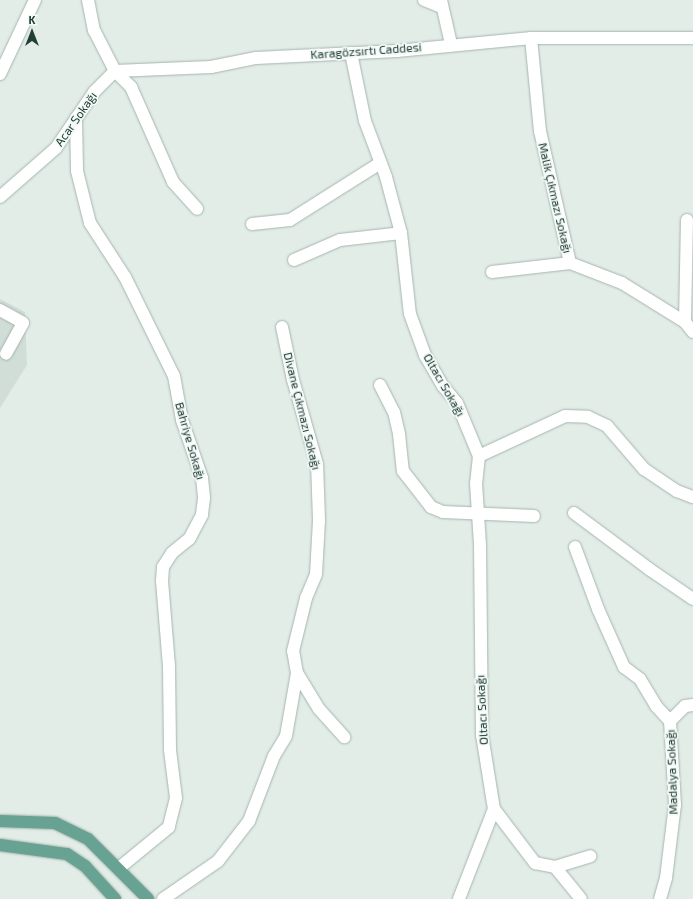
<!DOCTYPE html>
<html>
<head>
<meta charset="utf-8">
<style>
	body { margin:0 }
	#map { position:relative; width:693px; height:899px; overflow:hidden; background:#e3ede8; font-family:"Exo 2",sans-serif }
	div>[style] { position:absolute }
	.built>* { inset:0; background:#d1ddd7 }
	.roads { filter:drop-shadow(0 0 1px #a5b5af) drop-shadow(0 0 1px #a5b5af) }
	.minor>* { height:12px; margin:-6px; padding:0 6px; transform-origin:6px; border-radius:6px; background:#fff }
	.major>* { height:12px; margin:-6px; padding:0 6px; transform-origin:6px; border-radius:6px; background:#67a293 }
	span { translate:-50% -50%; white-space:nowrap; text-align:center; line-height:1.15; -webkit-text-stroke:3.5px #f3f9f6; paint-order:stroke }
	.street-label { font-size:12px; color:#223e37 }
	.north { position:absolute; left:12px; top:12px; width:40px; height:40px; -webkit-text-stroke:3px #f3f9f6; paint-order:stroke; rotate:0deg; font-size:11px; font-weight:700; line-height:16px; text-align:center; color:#223e37 }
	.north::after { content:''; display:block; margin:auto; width:14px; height:18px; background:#223e37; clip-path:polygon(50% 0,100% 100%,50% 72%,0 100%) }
</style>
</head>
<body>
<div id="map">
	<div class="built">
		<div style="clip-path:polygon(0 299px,25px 312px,27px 365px,0 408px)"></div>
	</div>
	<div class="roads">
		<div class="minor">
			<div style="left:88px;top:0;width:31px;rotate:79deg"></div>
			<div style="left:94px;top:30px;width:46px;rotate:62.9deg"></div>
			<div style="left:115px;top:71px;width:23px;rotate:45deg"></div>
			<div style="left:131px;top:87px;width:104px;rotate:66.1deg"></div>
			<div style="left:173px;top:182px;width:36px;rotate:48deg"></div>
			<div style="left:424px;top:0;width:18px;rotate:22deg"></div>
			<div style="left:441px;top:0;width:45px;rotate:77.2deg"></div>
			<div style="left:531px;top:38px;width:93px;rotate:84.5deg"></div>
			<div style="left:540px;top:131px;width:135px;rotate:77.2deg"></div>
			<div style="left:570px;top:263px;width:56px;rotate:21deg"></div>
			<div style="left:622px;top:283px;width:74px;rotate:31.8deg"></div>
			<div style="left:685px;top:322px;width:13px;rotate:51deg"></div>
			<div style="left:351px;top:53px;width:69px;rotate:78.4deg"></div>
			<div style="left:365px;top:121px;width:60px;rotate:69.4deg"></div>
			<div style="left:386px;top:177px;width:58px;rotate:75deg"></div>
			<div style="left:401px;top:233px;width:81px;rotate:83.7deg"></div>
			<div style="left:410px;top:314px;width:44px;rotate:69.9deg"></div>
			<div style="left:425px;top:355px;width:36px;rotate:60deg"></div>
			<div style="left:443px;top:386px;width:22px;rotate:51deg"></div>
			<div style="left:457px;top:403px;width:57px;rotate:67.5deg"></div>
			<div style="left:479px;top:456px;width:27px;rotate:96deg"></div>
			<div style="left:476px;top:483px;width:62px;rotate:86.3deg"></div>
			<div style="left:480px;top:545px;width:190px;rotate:89.4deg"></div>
			<div style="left:482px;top:735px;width:75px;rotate:80.8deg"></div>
			<div style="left:494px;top:809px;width:97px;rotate:111.3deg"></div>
			<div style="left:115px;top:71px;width:96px;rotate:-2.4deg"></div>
			<div style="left:211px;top:67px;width:46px;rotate:-11.3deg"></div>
			<div style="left:256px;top:58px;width:141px;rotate:-2.8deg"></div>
			<div style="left:397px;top:51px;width:135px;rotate:-5.5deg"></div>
			<div style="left:531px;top:38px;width:162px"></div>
			<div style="left:0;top:74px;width:82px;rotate:-64.7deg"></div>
			<div style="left:76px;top:118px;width:53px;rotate:88.9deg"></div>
			<div style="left:77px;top:171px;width:54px;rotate:76deg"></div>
			<div style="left:90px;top:223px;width:64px;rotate:57.1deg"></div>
			<div style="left:125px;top:277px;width:110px;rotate:63.7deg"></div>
			<div style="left:174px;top:376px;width:45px;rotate:79.7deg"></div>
			<div style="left:182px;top:420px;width:61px;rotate:71deg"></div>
			<div style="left:202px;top:478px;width:20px;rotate:84deg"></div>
			<div style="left:204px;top:498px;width:17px;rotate:97deg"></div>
			<div style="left:202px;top:515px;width:27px;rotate:118deg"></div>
			<div style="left:189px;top:539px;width:22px;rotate:141deg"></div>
			<div style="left:172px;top:553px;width:17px;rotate:123deg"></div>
			<div style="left:163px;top:567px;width:14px;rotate:94deg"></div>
			<div style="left:162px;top:581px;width:85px;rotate:85.3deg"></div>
			<div style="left:169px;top:666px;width:84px;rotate:89.3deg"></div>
			<div style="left:170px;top:750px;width:48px;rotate:82.9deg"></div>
			<div style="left:176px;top:798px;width:30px;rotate:104deg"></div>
			<div style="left:169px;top:827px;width:65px;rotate:140.6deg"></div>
			<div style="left:0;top:197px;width:74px;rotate:-41.2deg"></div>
			<div style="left:56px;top:148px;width:68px;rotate:-55.8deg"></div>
			<div style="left:94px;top:92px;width:30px;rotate:-45deg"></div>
			<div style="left:252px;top:224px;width:38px;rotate:-6deg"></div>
			<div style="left:290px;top:220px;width:107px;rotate:-32.3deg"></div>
			<div style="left:294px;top:260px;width:50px;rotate:-23.5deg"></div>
			<div style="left:340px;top:240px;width:61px;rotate:-6.5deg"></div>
			<div style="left:492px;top:272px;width:79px;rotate:-6.6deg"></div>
			<div style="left:0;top:310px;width:26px;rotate:29deg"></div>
			<div style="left:23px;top:323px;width:35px;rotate:119deg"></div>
			<div style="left:685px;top:322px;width:102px;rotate:-88.9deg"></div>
			<div style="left:380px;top:385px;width:30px;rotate:63deg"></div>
			<div style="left:394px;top:412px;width:23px;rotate:77deg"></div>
			<div style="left:399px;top:434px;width:37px;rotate:84deg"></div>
			<div style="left:403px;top:471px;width:46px;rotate:52.1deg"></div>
			<div style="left:431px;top:507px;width:13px;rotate:23deg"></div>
			<div style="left:443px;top:512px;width:91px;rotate:2.5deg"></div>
			<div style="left:479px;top:456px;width:95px;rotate:-24.9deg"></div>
			<div style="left:565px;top:416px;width:23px;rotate:2deg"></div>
			<div style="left:588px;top:417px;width:21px;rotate:25deg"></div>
			<div style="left:607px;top:426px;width:57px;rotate:49.3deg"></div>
			<div style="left:644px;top:469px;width:40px;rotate:34deg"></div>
			<div style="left:677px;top:491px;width:17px;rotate:21deg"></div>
			<div style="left:574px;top:513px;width:94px;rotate:36.7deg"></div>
			<div style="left:649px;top:569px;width:53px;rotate:34.3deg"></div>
			<div style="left:575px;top:547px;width:66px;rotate:69.6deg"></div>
			<div style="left:598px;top:609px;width:64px;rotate:65.9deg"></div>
			<div style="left:624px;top:667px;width:20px;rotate:37deg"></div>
			<div style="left:640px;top:679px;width:31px;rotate:59deg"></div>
			<div style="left:656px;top:706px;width:21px;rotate:47deg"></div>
			<div style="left:297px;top:673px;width:42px;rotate:58.6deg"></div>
			<div style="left:319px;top:709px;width:38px;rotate:48deg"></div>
			<div style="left:494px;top:809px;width:68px;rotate:52.8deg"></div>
			<div style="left:535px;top:863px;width:20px;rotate:11deg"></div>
			<div style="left:555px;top:867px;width:37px;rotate:-17deg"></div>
			<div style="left:555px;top:867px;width:41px;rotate:50.9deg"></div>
			<div style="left:163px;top:899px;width:67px;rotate:-34.6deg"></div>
			<div style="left:218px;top:861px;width:51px;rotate:-52.2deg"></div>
			<div style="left:249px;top:821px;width:70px;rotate:-69deg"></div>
			<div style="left:274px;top:756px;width:23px;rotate:-59deg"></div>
			<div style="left:286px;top:736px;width:64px;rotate:-80.1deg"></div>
			<div style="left:297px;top:673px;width:22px;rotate:-100deg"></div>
			<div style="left:293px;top:651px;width:55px;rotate:-76.2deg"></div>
			<div style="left:306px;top:598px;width:26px;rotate:-67deg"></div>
			<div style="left:316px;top:574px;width:54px;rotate:-86.8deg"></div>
			<div style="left:319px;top:520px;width:56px;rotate:-92deg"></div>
			<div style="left:317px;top:464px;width:87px;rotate:-105.9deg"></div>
			<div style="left:293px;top:380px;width:54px;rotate:-101.7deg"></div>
			<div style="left:660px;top:899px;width:22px;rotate:-74deg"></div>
			<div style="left:666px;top:878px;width:74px;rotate:-83deg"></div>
			<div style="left:675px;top:805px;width:84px;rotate:-93.4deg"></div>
			<div style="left:670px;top:721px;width:21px;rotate:-45deg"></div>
			<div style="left:685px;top:706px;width:8px;rotate:-7deg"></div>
		</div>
		<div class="major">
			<div style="left:0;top:821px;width:55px;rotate:2.1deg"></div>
			<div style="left:55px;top:823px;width:37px;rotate:26deg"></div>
			<div style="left:88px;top:839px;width:85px;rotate:45deg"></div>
			<div style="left:0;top:845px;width:68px;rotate:7.7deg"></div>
			<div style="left:67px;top:854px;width:22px;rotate:34deg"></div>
			<div style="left:85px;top:866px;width:45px;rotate:47.7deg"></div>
		</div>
	</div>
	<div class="street-label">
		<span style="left:366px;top:51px;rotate:-4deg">Karagözsırtı Caddesi</span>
		<span style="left:76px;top:119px;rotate:-55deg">Acar Sokağı</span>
		<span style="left:555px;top:198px;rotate:77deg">Malik Çıkmazı Sokağı</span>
		<span style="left:444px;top:385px;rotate:60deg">Oltacı Sokağı</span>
		<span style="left:302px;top:411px;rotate:76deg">Divane Çıkmazı Sokağı</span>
		<span style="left:190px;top:441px;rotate:74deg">Bahriye Sokağı</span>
		<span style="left:482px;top:710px;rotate:-93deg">Oltacı Sokağı</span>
		<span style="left:672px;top:772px;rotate:-92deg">Madalya Sokağı</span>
	</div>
	<div class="north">K</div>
</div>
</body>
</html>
